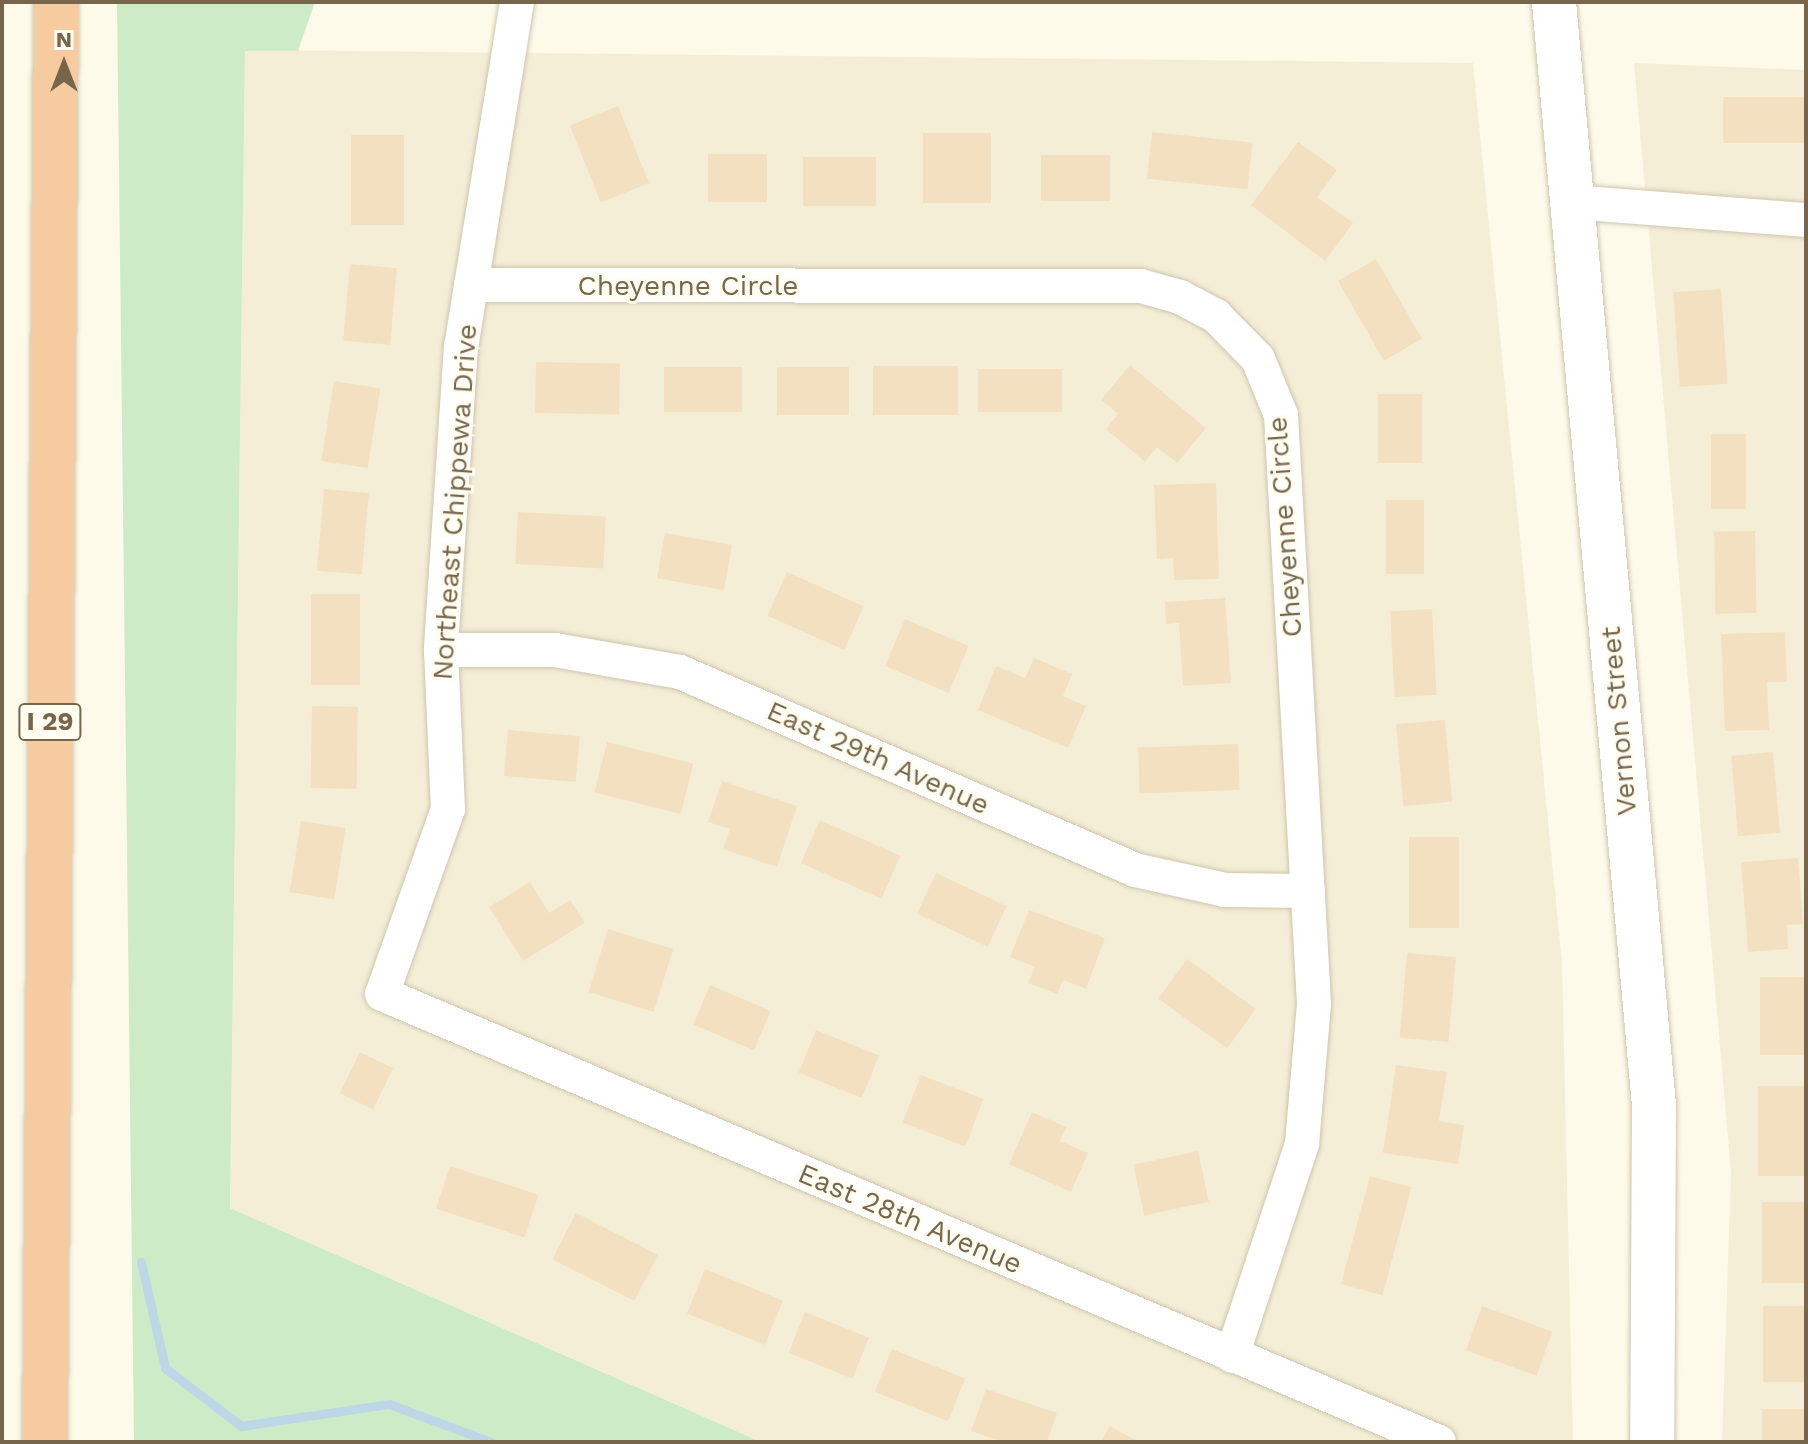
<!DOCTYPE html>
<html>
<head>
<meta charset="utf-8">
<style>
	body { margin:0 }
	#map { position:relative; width:1808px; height:1444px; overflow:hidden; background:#fdfae9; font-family:"Work Sans",sans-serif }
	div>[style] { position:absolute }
	.residential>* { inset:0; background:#f5eed7 }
	.green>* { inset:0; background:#cdebc7 }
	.stream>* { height:9px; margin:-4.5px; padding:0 4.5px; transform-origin:4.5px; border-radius:4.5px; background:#bdd7e7 }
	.building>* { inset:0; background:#f3e0c0; transform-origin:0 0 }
	.roads { filter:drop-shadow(0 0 2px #cfc5ae) drop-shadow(0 0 2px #cfc5ae) }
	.street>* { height:34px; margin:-17px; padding:0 17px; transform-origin:17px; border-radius:17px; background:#fff }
	.secondary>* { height:44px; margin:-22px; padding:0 22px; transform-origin:22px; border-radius:22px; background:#fff }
	.highway>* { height:44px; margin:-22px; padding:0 22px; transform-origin:22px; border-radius:22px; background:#f7cba0 }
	span { translate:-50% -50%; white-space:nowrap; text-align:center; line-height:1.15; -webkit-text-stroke:6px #fffdf0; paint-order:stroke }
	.shield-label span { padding:2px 6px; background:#fffdf0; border:2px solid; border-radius:6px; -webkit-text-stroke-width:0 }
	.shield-label { font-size:26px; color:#78664c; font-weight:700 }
	.street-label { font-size:28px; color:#78664c }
	.frame { position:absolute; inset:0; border:4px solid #78664c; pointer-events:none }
	.north { position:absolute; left:24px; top:24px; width:80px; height:80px; -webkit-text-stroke:6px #fffdf0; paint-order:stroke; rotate:0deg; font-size:22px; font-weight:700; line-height:32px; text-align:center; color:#78664c }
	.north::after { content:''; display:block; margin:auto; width:28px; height:36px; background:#78664c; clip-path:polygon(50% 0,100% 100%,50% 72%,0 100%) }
</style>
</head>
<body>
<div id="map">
	<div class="residential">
		<div style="clip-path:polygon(245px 50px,1473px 63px,1562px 962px,1573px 1442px,761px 1442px,230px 1208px)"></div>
		<div style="clip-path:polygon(1634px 63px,1806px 70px,1806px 1442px,1722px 1442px,1731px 1172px)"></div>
	</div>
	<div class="green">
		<div style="clip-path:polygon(117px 2px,315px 2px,298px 51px,245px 51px,230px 1208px,761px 1442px,134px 1442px)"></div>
	</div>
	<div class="stream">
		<div style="left:141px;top:1262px;width:109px;rotate:77.2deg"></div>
		<div style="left:165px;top:1368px;width:96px;rotate:37.3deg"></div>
		<div style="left:241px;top:1426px;width:150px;rotate:-8.5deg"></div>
		<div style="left:389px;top:1404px;width:109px;rotate:20.4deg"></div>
	</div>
	<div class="building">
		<div style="left:1723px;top:97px;width:81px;height:46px"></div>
		<div style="left:618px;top:106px;width:83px;height:52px;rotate:68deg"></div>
		<div style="left:1152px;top:132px;width:101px;height:47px;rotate:6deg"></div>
		<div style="left:991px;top:133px;width:70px;height:68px;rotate:90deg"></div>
		<div style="left:351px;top:135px;width:53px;height:90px"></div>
		<div style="clip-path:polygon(1298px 142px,1337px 170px,1317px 197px,1353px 223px,1325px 261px,1251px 205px)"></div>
		<div style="left:708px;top:154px;width:59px;height:48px"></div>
		<div style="left:1041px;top:155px;width:69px;height:46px"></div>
		<div style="left:803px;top:157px;width:73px;height:49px"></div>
		<div style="left:1376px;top:259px;width:92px;height:44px;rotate:60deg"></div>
		<div style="left:350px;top:264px;width:47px;height:77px;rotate:5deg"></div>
		<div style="left:1721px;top:289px;width:95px;height:48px;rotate:86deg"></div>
		<div style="left:536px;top:362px;width:84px;height:51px;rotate:1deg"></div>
		<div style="clip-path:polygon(1130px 365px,1206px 428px,1177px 463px,1157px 447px,1145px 462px,1106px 429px,1118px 414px,1101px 400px)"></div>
		<div style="left:873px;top:366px;width:85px;height:49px"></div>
		<div style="left:664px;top:367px;width:78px;height:45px"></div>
		<div style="left:777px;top:367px;width:72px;height:48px"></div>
		<div style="left:978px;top:369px;width:84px;height:43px"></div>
		<div style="left:334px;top:381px;width:47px;height:81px;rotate:9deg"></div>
		<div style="left:1378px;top:394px;width:44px;height:69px"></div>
		<div style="left:1711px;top:434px;width:35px;height:75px"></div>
		<div style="clip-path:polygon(1216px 483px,1219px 579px,1174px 580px,1173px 558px,1157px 559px,1154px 485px)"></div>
		<div style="left:324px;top:489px;width:45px;height:82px;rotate:5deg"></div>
		<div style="left:1386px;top:500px;width:38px;height:74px"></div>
		<div style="left:518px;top:512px;width:88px;height:52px;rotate:3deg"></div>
		<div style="left:1755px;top:531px;width:82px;height:41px;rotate:89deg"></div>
		<div style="left:665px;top:533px;width:68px;height:46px;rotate:10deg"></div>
		<div style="left:787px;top:572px;width:84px;height:48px;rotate:24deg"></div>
		<div style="left:311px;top:594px;width:49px;height:91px"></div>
		<div style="clip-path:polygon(1225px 598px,1231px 683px,1183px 686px,1179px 623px,1166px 624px,1165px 602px)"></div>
		<div style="left:1432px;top:609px;width:86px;height:42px;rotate:87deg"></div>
		<div style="left:905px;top:619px;width:69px;height:51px;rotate:23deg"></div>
		<div style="clip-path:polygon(1785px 632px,1787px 682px,1767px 682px,1769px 730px,1725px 731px,1721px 634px)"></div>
		<div style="clip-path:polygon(1034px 658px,1072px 674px,1063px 696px,1086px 706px,1068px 748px,978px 710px,996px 666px,1025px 678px)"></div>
		<div style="left:312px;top:706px;width:46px;height:82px;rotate:1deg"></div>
		<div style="left:1445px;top:720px;width:82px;height:49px;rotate:85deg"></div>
		<div style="left:508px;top:730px;width:72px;height:46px;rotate:5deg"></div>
		<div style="left:607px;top:742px;width:89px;height:52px;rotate:14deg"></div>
		<div style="left:1238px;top:744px;width:46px;height:100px;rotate:88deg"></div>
		<div style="left:1773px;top:752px;width:81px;height:42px;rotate:85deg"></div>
		<div style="clip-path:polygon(722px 781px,797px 806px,777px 867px,723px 849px,730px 829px,708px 822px)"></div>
		<div style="left:820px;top:820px;width:88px;height:47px;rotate:24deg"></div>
		<div style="left:301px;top:821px;width:45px;height:72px;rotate:9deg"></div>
		<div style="left:1409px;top:837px;width:50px;height:91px"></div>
		<div style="clip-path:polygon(1798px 858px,1803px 924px,1787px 925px,1788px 949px,1748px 952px,1741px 862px)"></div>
		<div style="left:936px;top:873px;width:78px;height:45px;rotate:25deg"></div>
		<div style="clip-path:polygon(530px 882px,549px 913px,570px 900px,585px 923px,523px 961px,489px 907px)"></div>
		<div style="clip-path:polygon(1029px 910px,1105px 938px,1086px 989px,1063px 980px,1057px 994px,1028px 983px,1035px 967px,1010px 957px)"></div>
		<div style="left:608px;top:929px;width:68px;height:66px;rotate:17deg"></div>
		<div style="left:1407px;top:953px;width:49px;height:85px;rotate:5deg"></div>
		<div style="left:1187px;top:959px;width:85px;height:49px;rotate:36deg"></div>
		<div style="left:1806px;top:977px;width:78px;height:46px;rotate:90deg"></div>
		<div style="left:710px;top:985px;width:66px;height:43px;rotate:23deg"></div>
		<div style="left:816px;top:1030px;width:68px;height:46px;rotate:22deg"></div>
		<div style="left:360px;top:1052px;width:37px;height:46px;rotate:26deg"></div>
		<div style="clip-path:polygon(1396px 1065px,1447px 1072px,1439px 1121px,1464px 1125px,1458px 1164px,1383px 1153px)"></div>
		<div style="left:921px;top:1075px;width:67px;height:51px;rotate:21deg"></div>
		<div style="left:1758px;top:1086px;width:48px;height:90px"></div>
		<div style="clip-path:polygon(1032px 1112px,1066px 1127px,1060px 1141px,1088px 1153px,1071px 1192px,1009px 1164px)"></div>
		<div style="left:1198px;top:1151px;width:52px;height:66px;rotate:78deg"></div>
		<div style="left:450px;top:1166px;width:93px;height:45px;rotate:18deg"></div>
		<div style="left:1370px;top:1176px;width:43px;height:112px;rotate:15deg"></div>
		<div style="left:1762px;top:1202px;width:44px;height:81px"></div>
		<div style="left:576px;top:1213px;width:92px;height:52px;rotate:27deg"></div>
		<div style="left:705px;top:1269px;width:84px;height:48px;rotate:22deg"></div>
		<div style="left:1482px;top:1306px;width:75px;height:47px;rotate:20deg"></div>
		<div style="left:1763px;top:1306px;width:41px;height:76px"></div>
		<div style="left:805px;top:1312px;width:69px;height:44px;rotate:22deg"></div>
		<div style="left:892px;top:1349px;width:79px;height:46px;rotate:22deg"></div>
		<div style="clip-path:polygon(986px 1389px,1057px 1413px,1047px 1442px,1003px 1442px,971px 1431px)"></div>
		<div style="left:1762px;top:1409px;width:44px;height:33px"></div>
		<div style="clip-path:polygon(1110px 1426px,1139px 1442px,1101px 1442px)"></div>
	</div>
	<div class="roads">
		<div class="street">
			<div style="left:517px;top:2px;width:349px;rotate:99.2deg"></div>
			<div style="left:461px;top:346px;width:305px;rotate:93.8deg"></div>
			<div style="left:441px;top:650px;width:159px;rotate:87.5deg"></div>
			<div style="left:448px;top:809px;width:196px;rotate:109.6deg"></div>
			<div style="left:382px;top:994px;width:1148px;rotate:22.97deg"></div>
			<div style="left:1572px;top:202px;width:235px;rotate:4.4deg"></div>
			<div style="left:471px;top:285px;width:670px;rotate:0.09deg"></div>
			<div style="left:1141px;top:286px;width:41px;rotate:15.8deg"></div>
			<div style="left:1180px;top:297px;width:41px;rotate:27.8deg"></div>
			<div style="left:1216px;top:316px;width:60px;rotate:45.7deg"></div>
			<div style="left:1258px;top:359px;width:61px;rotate:67.7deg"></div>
			<div style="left:1281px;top:415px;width:590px;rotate:86.79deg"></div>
			<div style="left:1314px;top:1004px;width:141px;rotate:94.9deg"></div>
			<div style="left:1302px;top:1144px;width:223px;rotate:108.3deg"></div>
			<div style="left:441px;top:650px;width:114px"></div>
			<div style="left:555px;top:650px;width:127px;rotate:10deg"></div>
			<div style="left:680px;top:672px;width:496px;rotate:23.5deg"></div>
			<div style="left:1135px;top:870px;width:92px;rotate:12.5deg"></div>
			<div style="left:1225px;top:890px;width:83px;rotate:0.7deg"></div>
		</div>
		<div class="secondary">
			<div style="left:1554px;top:2px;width:1109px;rotate:84.82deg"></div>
			<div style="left:1654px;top:1106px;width:336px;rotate:90.3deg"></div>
		</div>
		<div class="highway">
			<div style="left:45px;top:1442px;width:1440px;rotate:-89.56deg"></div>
		</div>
	</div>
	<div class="shield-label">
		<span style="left:50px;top:722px">I 29</span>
	</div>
	<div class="street-label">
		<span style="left:688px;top:286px">Cheyenne Circle</span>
		<span style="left:455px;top:502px;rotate:-86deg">Northeast Chippewa Drive</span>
		<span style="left:1285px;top:527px;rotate:-94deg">Cheyenne Circle</span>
		<span style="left:1619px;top:721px;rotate:-95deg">Vernon Street</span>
		<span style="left:878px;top:758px;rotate:24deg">East 29th Avenue</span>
		<span style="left:910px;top:1219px;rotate:23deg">East 28th Avenue</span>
	</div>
	<div class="frame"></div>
	<div class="north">N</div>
</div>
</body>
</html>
